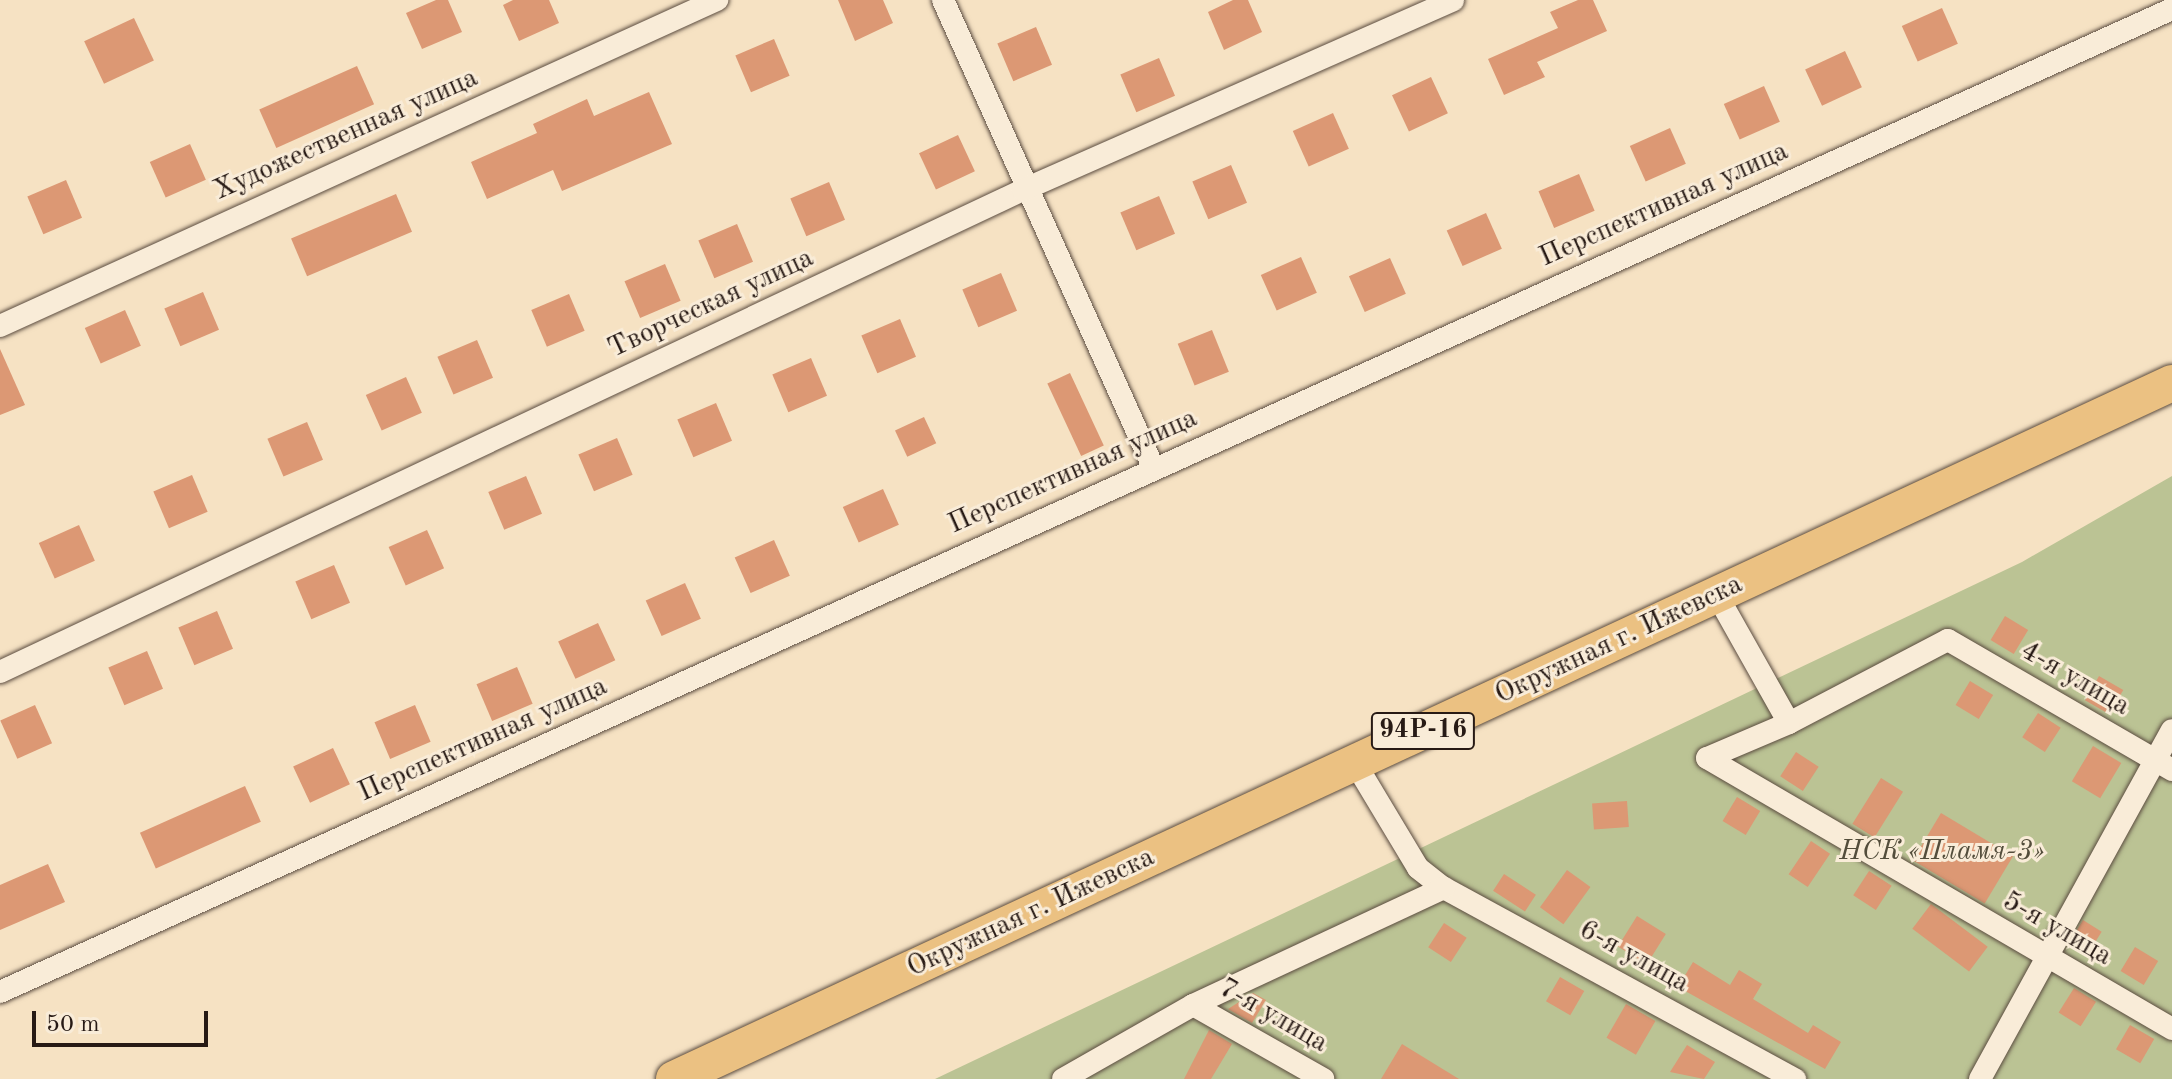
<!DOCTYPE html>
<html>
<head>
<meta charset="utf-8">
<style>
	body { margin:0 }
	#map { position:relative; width:2172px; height:1079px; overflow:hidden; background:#f6e2c3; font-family:"Old Standard TT",serif }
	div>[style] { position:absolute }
	.green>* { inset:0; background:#bbc394 }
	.building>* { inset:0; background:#dc9874; transform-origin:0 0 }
	.roads { filter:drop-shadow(0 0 2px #5b4c40) drop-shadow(0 0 2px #5b4c40) }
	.street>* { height:22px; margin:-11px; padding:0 11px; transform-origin:11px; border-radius:11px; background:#f9ecd8 }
	.primary>* { height:36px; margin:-18px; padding:0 18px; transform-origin:18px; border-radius:18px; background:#ebc182 }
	span { translate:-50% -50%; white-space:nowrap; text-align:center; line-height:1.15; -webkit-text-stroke:6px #f9ecd8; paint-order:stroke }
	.shield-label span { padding:2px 6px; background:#f9ecd8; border:2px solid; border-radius:6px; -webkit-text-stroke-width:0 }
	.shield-label { font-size:26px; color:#271a15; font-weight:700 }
	.street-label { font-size:28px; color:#271a15 }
	.park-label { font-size:28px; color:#534d3b; font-style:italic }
	.scale { position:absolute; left:32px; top:1011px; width:176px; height:36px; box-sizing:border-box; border:4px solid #271a15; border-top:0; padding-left:10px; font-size:24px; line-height:28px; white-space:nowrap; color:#271a15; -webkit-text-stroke:6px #f9ecd8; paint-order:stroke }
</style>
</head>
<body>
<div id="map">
	<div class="green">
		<div style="clip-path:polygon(2172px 476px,2172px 1079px,935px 1079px,2022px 562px)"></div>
	</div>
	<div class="building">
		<div style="clip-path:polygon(436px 0,448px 0,462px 32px,422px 49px,406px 13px)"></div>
		<div style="clip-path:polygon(513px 0,549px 0,559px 23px,519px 41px,503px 5px)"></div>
		<div style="clip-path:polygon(838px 0,883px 0,893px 23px,855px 41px)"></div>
		<div style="clip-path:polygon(1233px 0,1248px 0,1262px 32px,1224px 50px,1208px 12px)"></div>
		<div style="clip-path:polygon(1578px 0,1593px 0,1607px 31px,1537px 62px,1545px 77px,1504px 95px,1488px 59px,1558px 28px,1550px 12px)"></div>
		<div style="left:1942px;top:8px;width:39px;height:44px;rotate:66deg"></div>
		<div style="left:134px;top:18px;width:47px;height:55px;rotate:65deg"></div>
		<div style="left:1036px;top:27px;width:41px;height:42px;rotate:67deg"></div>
		<div style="left:774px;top:39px;width:40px;height:42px;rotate:67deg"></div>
		<div style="left:1845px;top:51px;width:40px;height:44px;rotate:65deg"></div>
		<div style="left:1159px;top:58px;width:41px;height:42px;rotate:67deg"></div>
		<div style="left:357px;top:66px;width:42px;height:107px;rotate:66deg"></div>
		<div style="left:1431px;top:77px;width:40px;height:43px;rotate:65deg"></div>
		<div style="left:1764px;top:86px;width:39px;height:44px;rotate:66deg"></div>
		<div style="clip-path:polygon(649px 92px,672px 144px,562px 191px,553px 170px,487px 199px,471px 162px,537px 133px,533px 124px,587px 99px,594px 116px)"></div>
		<div style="left:1333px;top:113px;width:39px;height:44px;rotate:66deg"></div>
		<div style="left:1670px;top:128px;width:39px;height:44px;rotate:66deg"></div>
		<div style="left:958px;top:135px;width:40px;height:43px;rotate:65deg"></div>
		<div style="left:190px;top:144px;width:39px;height:44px;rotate:66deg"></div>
		<div style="left:1231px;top:165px;width:41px;height:42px;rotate:67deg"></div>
		<div style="left:1579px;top:174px;width:40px;height:44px;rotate:67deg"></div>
		<div style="left:66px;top:180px;width:41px;height:42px;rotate:67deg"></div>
		<div style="left:829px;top:182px;width:41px;height:42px;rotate:67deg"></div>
		<div style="left:396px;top:194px;width:41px;height:114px;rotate:67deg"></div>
		<div style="left:1159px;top:196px;width:41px;height:42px;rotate:67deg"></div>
		<div style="left:1486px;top:213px;width:39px;height:43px;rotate:66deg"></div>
		<div style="left:737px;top:224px;width:41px;height:42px;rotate:67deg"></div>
		<div style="left:1301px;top:257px;width:39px;height:44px;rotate:66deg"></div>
		<div style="left:1390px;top:258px;width:39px;height:45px;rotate:66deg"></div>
		<div style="left:665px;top:264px;width:40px;height:44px;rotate:67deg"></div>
		<div style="left:1001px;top:273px;width:41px;height:42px;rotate:67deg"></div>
		<div style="left:203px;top:292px;width:41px;height:42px;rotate:67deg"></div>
		<div style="left:569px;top:294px;width:40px;height:41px;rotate:67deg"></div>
		<div style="left:125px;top:310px;width:39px;height:44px;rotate:66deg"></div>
		<div style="left:900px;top:319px;width:41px;height:42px;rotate:67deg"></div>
		<div style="left:1212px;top:330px;width:45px;height:37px;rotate:68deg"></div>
		<div style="left:477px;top:340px;width:41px;height:43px;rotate:67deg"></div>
		<div style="clip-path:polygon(0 349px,25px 405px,0 415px)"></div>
		<div style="left:811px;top:358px;width:41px;height:42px;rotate:67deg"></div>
		<div style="left:1070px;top:373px;width:80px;height:25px;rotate:65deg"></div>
		<div style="left:406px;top:377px;width:39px;height:44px;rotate:66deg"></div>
		<div style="left:716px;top:403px;width:41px;height:42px;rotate:67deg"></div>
		<div style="left:924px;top:417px;width:29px;height:32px;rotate:65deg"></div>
		<div style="left:307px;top:422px;width:41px;height:43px;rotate:67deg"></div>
		<div style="left:617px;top:438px;width:40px;height:42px;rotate:67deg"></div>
		<div style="left:192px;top:475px;width:40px;height:42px;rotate:67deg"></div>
		<div style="left:526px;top:476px;width:41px;height:41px;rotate:67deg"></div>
		<div style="left:883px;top:489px;width:39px;height:44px;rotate:66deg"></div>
		<div style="left:79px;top:525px;width:39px;height:44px;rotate:66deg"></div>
		<div style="left:427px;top:530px;width:42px;height:42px;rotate:66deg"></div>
		<div style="left:774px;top:540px;width:39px;height:43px;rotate:66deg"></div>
		<div style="left:334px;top:565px;width:41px;height:42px;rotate:67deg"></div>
		<div style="left:685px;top:583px;width:39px;height:43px;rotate:66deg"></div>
		<div style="left:217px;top:611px;width:41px;height:42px;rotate:67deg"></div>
		<div style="left:2005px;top:616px;width:27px;height:28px;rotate:31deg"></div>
		<div style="left:598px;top:623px;width:41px;height:44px;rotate:65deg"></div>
		<div style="left:147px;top:651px;width:41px;height:42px;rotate:67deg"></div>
		<div style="left:517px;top:667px;width:40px;height:44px;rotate:67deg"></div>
		<div style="left:2099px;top:676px;width:28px;height:28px;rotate:30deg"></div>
		<div style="left:1970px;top:681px;width:27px;height:28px;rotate:31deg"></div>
		<div style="left:35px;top:705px;width:42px;height:38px;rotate:66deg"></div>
		<div style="left:415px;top:705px;width:40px;height:44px;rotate:67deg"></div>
		<div style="left:2038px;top:713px;width:27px;height:29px;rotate:33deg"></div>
		<div style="left:2093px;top:746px;width:33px;height:41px;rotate:31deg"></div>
		<div style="left:333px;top:748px;width:40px;height:44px;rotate:65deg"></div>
		<div style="left:1796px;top:752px;width:27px;height:29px;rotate:33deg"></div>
		<div style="left:1881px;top:778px;width:26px;height:54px;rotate:32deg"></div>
		<div style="left:245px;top:786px;width:39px;height:115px;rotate:66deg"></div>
		<div style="left:1737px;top:797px;width:27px;height:28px;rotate:31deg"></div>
		<div style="left:1627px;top:801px;width:26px;height:35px;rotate:86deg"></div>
		<div style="left:1941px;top:813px;width:84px;height:55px;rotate:31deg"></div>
		<div style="left:1811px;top:841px;width:23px;height:40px;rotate:34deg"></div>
		<div style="clip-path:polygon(48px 864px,65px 902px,0 930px,0 885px)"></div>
		<div style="left:1567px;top:870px;width:29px;height:46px;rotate:36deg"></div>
		<div style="left:1869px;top:871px;width:27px;height:29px;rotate:33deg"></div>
		<div style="left:1504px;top:874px;width:38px;height:20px;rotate:33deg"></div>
		<div style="left:1931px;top:904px;width:71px;height:31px;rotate:37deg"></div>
		<div style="left:1637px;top:916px;width:34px;height:36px;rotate:32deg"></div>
		<div style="left:2083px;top:920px;width:22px;height:28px;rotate:32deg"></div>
		<div style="left:1444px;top:923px;width:27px;height:29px;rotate:33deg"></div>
		<div style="left:2135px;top:947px;width:27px;height:28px;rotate:31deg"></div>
		<div style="clip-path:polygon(1693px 962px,1730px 985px,1739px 970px,1762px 984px,1753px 999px,1808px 1033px,1813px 1025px,1841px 1042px,1825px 1069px,1678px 987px)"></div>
		<div style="left:1560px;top:977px;width:28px;height:28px;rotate:30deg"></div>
		<div style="left:2074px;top:988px;width:26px;height:29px;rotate:32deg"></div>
		<div style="clip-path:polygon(1253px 993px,1266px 1000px,1252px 1023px,1228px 1009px)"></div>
		<div style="left:1626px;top:1004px;width:34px;height:39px;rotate:30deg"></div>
		<div style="left:2130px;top:1025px;width:28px;height:28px;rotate:30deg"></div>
		<div style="clip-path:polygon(1209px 1030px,1232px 1044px,1211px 1079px,1184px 1079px)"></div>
		<div style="clip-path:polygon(1402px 1044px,1459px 1079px,1381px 1079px)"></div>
		<div style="clip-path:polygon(1687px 1045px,1715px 1062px,1704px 1079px,1670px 1072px)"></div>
	</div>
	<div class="roads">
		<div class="street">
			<div style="left:943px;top:0;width:514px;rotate:65.78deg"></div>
			<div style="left:0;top:326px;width:788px;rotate:-24.45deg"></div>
			<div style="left:0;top:672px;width:1131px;rotate:-25.23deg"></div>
			<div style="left:1023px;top:190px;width:470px;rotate:-23.8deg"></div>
			<div style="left:1789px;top:723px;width:179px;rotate:-27.6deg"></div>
			<div style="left:1948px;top:640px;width:259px;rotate:30.1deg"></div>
			<div style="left:1707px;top:758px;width:538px;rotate:30.23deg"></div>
			<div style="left:1707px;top:758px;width:89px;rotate:-23.1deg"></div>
			<div style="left:1789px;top:723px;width:147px;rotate:-119.4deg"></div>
			<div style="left:1355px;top:763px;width:122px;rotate:59deg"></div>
			<div style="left:1418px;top:868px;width:33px;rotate:38deg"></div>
			<div style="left:1444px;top:888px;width:400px;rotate:28.6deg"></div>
			<div style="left:0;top:992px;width:2384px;rotate:-24.35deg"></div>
			<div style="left:1193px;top:1005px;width:150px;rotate:29.6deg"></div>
			<div style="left:1063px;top:1079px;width:150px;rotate:-29.6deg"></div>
			<div style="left:1193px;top:1005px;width:277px;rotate:-25deg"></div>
			<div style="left:1980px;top:1079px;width:398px;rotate:-61.2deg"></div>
		</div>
		<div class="primary">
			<div style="left:674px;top:1079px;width:1652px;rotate:-24.92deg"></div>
		</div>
	</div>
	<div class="shield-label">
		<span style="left:1423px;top:731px">94Р-16</span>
	</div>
	<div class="street-label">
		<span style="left:346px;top:135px;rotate:-24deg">Художественная улица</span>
		<span style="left:1664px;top:205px;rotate:-24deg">Перспективная улица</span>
		<span style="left:711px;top:304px;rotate:-25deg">Творческая улица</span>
		<span style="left:1073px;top:472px;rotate:-24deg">Перспективная улица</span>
		<span style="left:1619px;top:640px;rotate:-25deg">Окружная г. Ижевска</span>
		<span style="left:2075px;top:679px;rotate:30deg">4-я улица</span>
		<span style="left:483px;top:740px;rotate:-24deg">Перспективная улица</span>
		<span style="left:1031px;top:913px;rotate:-25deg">Окружная г. Ижевска</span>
		<span style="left:2057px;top:929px;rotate:30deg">5-я улица</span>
		<span style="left:1634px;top:957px;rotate:29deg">6-я улица</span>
		<span style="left:1273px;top:1016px;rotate:30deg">7-я улица</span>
	</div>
	<div class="park-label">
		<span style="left:1942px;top:852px">НСК «Пламя-3»</span>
	</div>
	<div class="scale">50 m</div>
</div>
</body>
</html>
